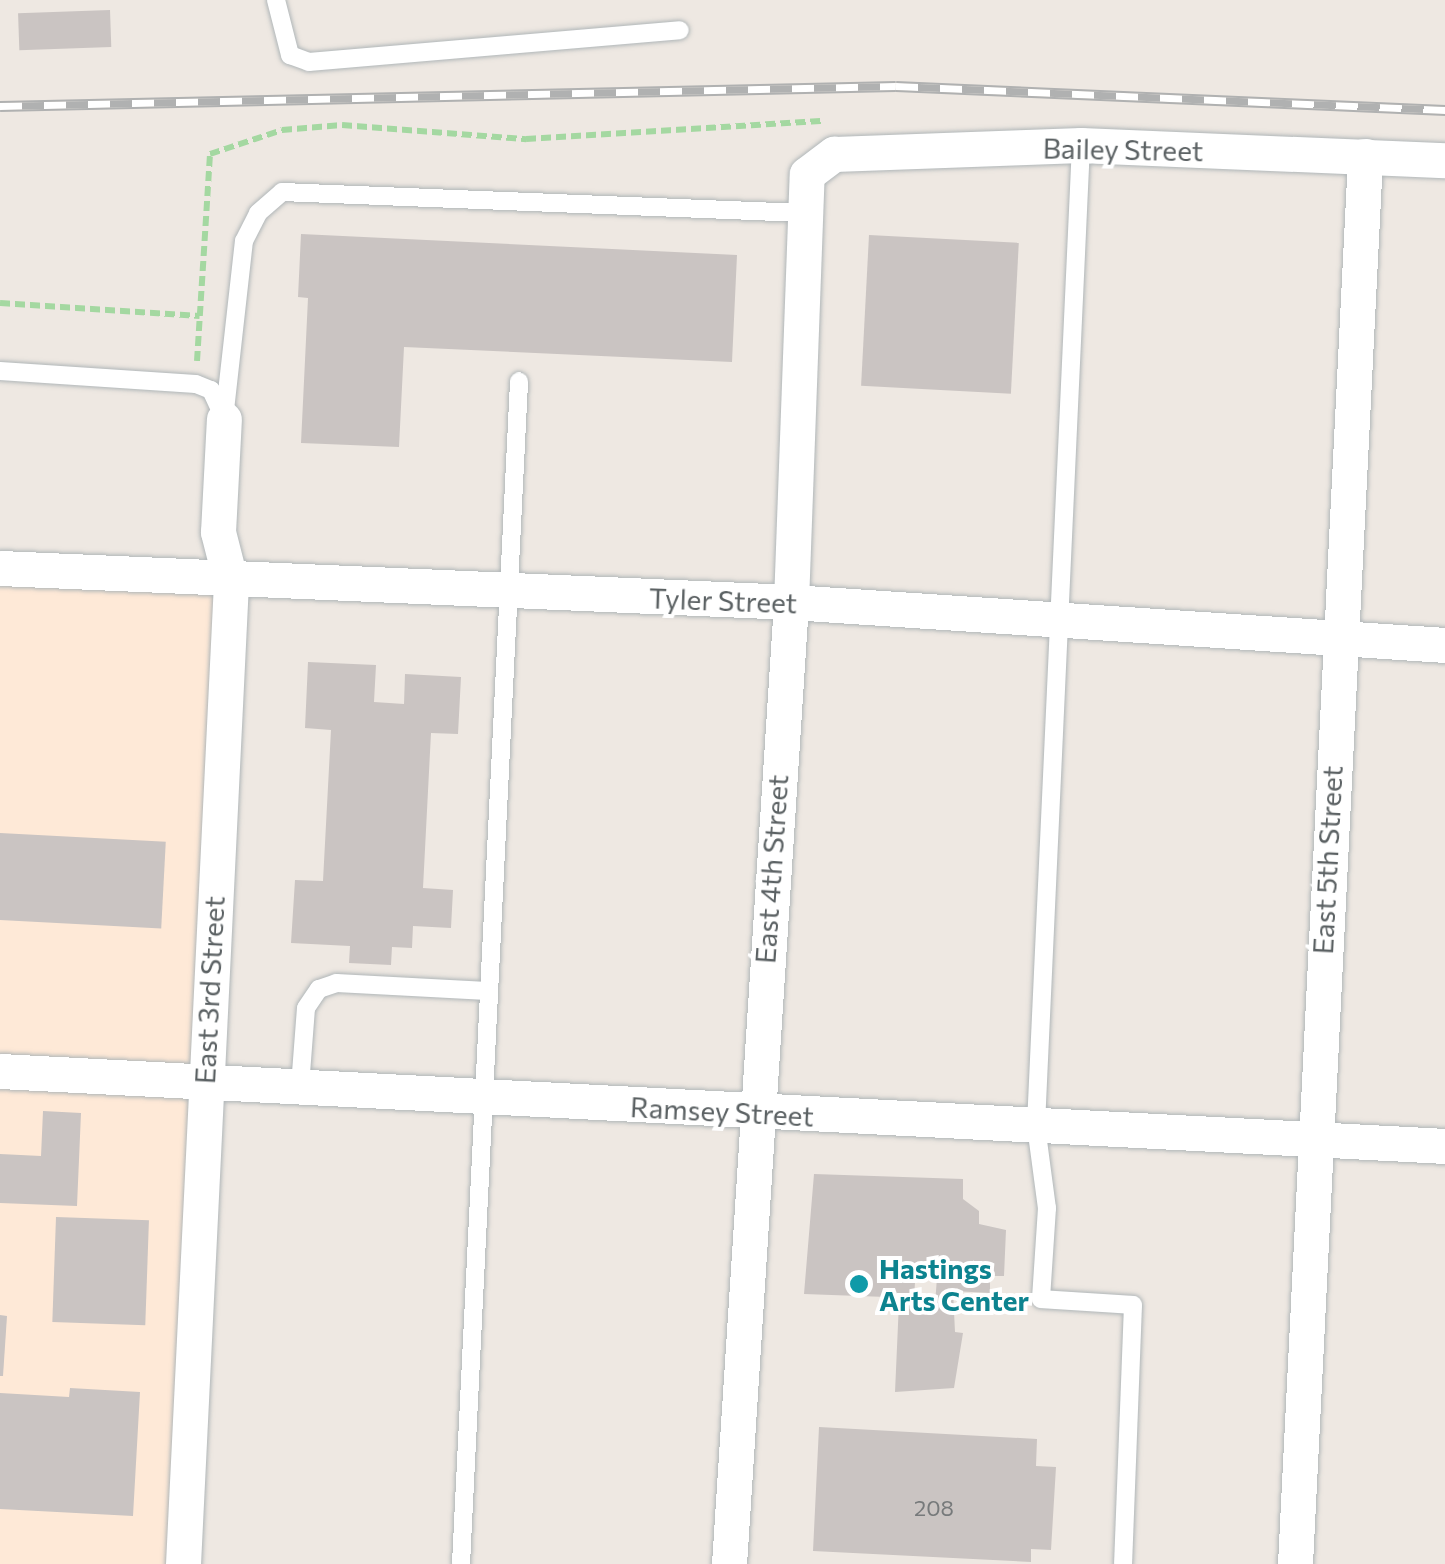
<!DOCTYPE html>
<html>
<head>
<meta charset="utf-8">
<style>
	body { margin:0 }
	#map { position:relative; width:1445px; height:1564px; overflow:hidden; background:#eee8e2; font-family:Commissioner,sans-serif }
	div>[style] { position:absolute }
	.commercial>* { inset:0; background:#fee9d7 }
	.building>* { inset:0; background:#cac4c2; transform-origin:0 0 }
	.path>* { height:6px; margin-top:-3px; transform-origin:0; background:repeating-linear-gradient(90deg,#a4d8a1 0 10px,transparent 0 15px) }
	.roads { filter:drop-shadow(0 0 2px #b0b6b8) drop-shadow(0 0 2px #b0b6b8) }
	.service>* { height:18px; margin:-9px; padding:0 9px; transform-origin:9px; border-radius:9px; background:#fff }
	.minor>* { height:35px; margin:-17.5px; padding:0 17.5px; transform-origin:17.5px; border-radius:17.5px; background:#fff }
	.rail>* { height:11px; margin-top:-5.5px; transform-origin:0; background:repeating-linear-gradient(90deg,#fff 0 22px,#b0b1b1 0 44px); box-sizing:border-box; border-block:2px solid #b0b1b1 }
	.dots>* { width:28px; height:28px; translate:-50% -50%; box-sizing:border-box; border:5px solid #fff; border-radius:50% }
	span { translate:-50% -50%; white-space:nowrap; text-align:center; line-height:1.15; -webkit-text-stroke:8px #fff; paint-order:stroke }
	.number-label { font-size:22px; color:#777a7b }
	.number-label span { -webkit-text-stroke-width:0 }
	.street-label { font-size:28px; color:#5b6163 }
	.culture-label { font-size:28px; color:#0d838f; font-weight:700 }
	.left { translate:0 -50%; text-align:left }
</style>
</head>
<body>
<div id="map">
	<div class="commercial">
		<div style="clip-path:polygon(0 568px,231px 583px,183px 1564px,0 1564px)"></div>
	</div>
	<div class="building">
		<div style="left:110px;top:10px;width:37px;height:92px;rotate:88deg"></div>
		<div style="clip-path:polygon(301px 234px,737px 255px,732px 362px,404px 347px,399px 447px,301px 443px,308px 298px,298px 297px)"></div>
		<div style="left:869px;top:235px;width:150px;height:151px;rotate:3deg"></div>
		<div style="clip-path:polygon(308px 662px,376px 665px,374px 702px,404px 704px,405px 674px,461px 677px,458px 734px,431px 733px,423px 888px,453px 890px,451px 928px,413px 926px,412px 948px,392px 947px,391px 965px,349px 963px,350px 946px,291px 943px,295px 880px,323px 881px,331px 730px,305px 728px)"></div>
		<div style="left:0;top:833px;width:166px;height:87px;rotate:3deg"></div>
		<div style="clip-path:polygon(43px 1111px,81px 1113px,77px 1206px,0 1203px,0 1154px,41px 1156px)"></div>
		<div style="clip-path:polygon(814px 1174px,963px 1179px,963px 1199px,979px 1211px,979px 1224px,1006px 1230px,1004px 1276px,990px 1276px,990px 1293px,953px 1291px,955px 1332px,963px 1333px,954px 1388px,895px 1392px,899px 1302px,935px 1305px,937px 1277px,928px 1268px,916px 1267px,914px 1298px,804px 1294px)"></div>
		<div style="left:56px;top:1217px;width:93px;height:105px;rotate:2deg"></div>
		<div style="clip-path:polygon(0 1315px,7px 1316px,3px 1376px,0 1376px)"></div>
		<div style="clip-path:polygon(70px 1388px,140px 1392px,133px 1516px,0 1509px,0 1393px,69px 1397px)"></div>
		<div style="clip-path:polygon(819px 1427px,1037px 1439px,1036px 1466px,1056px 1467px,1051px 1550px,1031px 1549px,1031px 1562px,813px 1551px)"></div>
	</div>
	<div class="path">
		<div style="left:0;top:303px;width:200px;rotate:3.7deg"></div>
		<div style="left:197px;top:361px;width:207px;rotate:-86.4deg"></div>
		<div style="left:210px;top:154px;width:76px;rotate:-18.4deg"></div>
		<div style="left:282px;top:130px;width:60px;rotate:-4.8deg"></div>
		<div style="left:342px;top:125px;width:185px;rotate:4.4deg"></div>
		<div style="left:526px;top:139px;width:299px;rotate:-3.5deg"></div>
	</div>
	<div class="roads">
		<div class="service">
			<div style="left:276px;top:0;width:57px;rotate:75.7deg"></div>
			<div style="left:290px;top:55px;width:20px;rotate:20deg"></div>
			<div style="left:309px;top:62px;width:372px;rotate:-4.9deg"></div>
			<div style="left:1081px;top:145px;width:982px;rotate:92.63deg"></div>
			<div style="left:1036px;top:1126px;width:83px;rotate:82.4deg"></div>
			<div style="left:1047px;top:1208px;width:91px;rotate:93.8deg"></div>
			<div style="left:1041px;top:1299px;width:92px;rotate:3.7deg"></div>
			<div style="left:1133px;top:1305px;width:259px;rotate:92.2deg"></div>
			<div style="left:0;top:371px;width:196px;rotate:3.8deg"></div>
			<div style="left:196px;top:384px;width:16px;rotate:22deg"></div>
			<div style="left:211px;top:390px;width:31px;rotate:65deg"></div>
			<div style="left:224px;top:419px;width:179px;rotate:-83.6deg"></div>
			<div style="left:244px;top:241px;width:31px;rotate:-63deg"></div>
			<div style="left:258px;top:213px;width:32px;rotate:-41deg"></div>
			<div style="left:282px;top:192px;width:521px;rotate:2.31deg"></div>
			<div style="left:300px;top:1086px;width:78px;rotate:-85.6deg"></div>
			<div style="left:306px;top:1008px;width:23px;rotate:-56deg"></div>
			<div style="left:319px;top:989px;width:18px;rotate:-19deg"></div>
			<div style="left:336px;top:983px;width:152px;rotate:3deg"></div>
			<div style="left:461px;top:1564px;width:1184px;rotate:-87.19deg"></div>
		</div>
		<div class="minor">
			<div style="left:0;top:568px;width:792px;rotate:2.46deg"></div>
			<div style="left:791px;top:602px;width:655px;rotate:3.76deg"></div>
			<div style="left:0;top:1071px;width:1447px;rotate:2.97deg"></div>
			<div style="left:183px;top:1564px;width:982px;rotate:-87.2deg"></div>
			<div style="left:231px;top:583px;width:53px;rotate:-104.3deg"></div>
			<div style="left:218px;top:532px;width:113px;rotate:-87deg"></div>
			<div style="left:729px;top:1564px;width:964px;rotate:-86.31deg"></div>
			<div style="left:791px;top:602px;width:428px;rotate:-87.9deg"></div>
			<div style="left:807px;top:174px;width:34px;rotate:-37deg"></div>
			<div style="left:834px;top:154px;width:247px;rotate:-2.1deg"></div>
			<div style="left:1081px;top:145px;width:364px;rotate:2.4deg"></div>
			<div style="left:1295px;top:1564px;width:1410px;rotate:-87.15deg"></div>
		</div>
	</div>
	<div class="rail">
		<div style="left:0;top:106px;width:896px;rotate:-1.28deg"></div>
		<div style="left:896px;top:86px;width:550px;rotate:2.5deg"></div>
	</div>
	<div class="dots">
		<div style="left:859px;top:1284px;background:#0f9aa8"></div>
	</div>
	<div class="number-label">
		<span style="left:934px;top:1508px">208</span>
	</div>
	<div class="street-label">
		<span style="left:1123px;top:149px;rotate:1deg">Bailey Street</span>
		<span style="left:723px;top:600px;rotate:2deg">Tyler Street</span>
		<span style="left:1327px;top:860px;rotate:-87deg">East 5th Street</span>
		<span style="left:771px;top:869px;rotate:-86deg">East 4th Street</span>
		<span style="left:209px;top:990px;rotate:-87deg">East 3rd Street</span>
		<span style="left:722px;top:1111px;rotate:3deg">Ramsey Street</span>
	</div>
	<div class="culture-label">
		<span class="left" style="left:879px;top:1284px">Hastings<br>Arts Center</span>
	</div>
</div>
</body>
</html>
